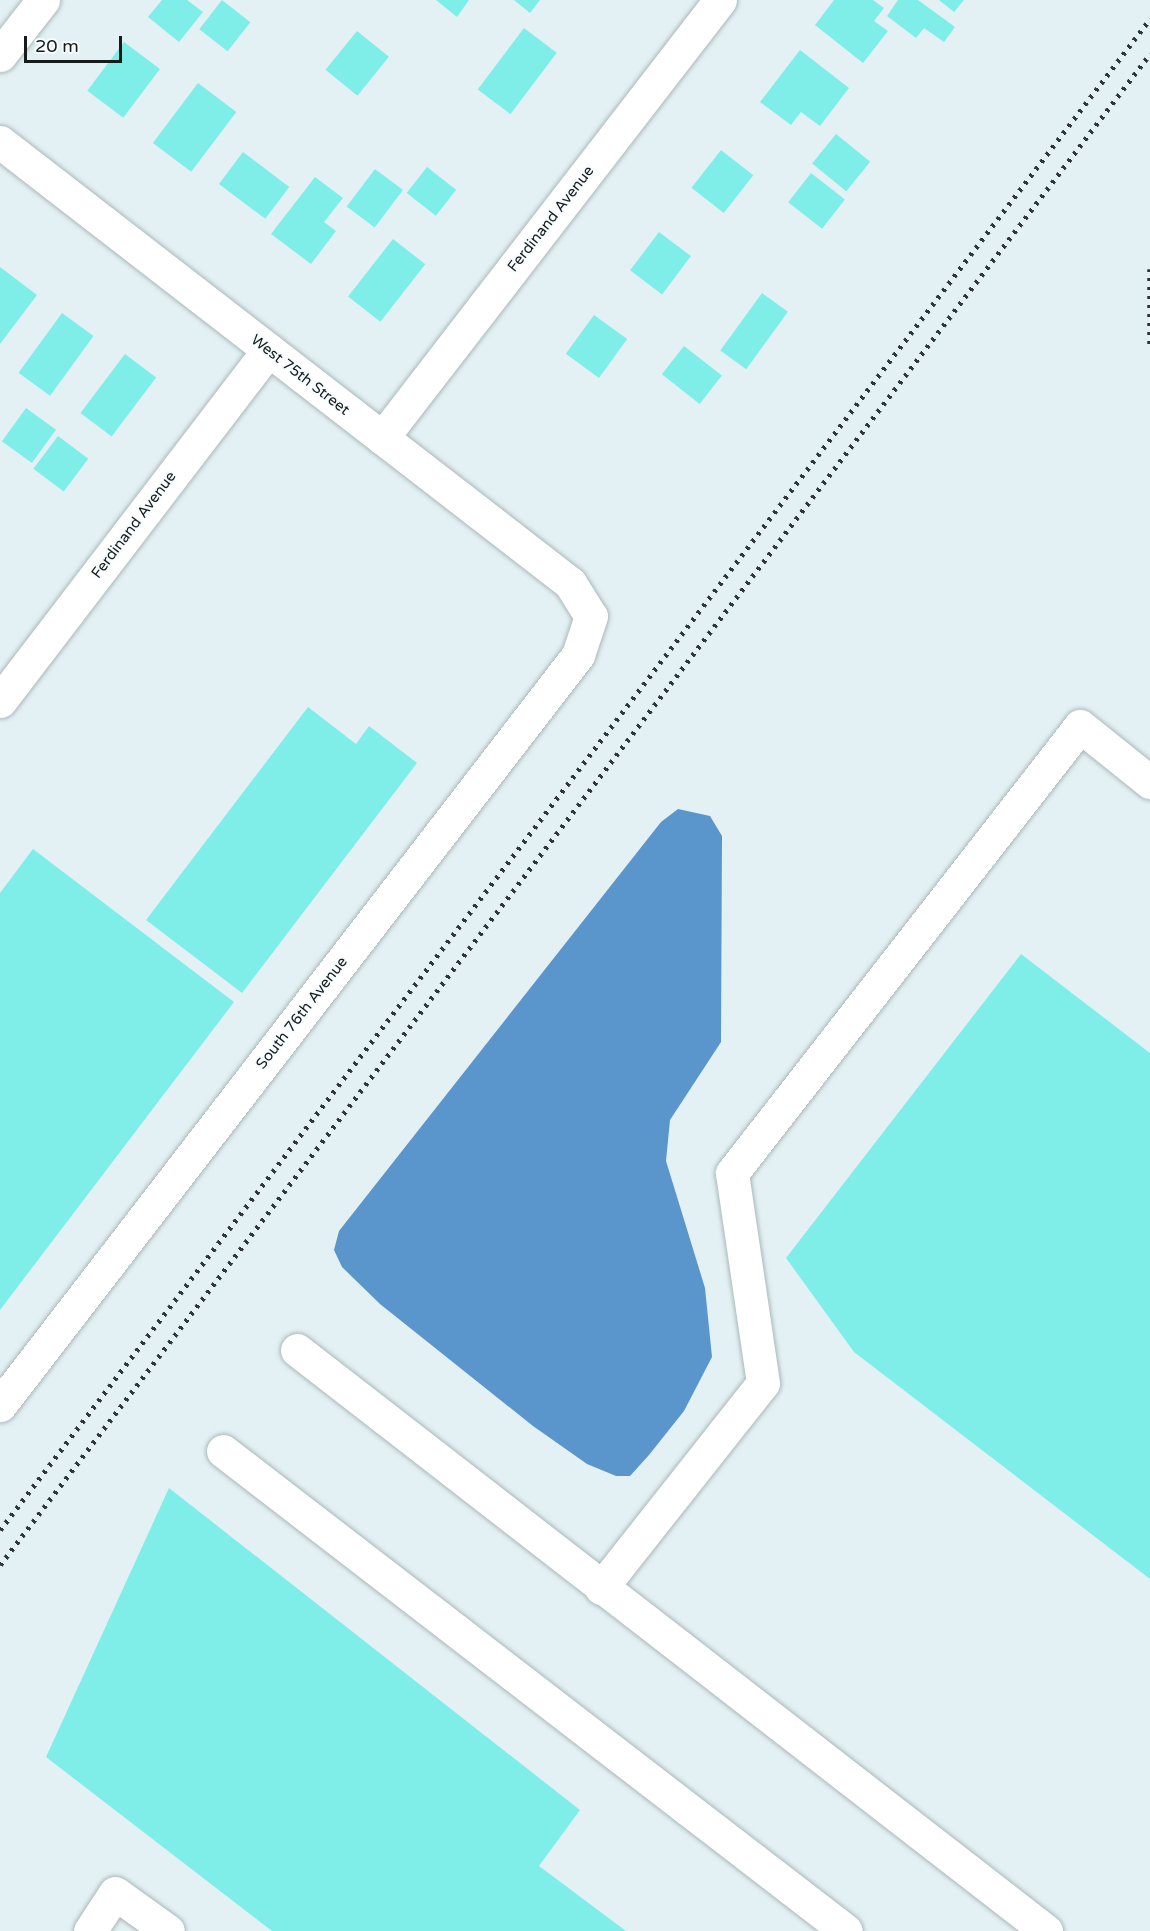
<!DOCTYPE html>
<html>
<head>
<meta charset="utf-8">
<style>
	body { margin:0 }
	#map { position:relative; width:1150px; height:1931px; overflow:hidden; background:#e3f1f4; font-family:"Varela Round",sans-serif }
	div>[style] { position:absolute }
	.water>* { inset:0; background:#5a95cb }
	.building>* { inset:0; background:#7feee9; transform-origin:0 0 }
	.roads { filter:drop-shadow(0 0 2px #aab8ba) drop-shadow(0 0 2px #aab8ba) }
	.minor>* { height:33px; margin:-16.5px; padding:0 16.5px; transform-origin:16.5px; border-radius:16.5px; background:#fff }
	.rail>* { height:4.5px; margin-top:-2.25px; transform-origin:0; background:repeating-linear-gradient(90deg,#303638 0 3px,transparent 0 9px) }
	span { translate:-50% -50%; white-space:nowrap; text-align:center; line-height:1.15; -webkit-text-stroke:4.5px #f7fdfe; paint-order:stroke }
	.street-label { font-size:15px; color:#161b1c }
	.scale { position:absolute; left:24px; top:36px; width:98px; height:27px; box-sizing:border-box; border:3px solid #161b1c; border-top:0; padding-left:8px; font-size:18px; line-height:21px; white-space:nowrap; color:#161b1c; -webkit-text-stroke:4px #f7fdfe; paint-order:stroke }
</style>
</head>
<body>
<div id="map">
	<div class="water">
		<div style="clip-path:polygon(678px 809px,710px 816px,722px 836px,721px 1042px,670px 1120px,666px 1161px,705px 1288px,712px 1357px,684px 1411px,649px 1455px,630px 1476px,616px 1476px,587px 1464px,533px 1426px,380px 1304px,342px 1267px,334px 1250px,339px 1231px,661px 822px)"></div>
	</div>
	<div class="building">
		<div style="clip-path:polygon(162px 0,187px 0,203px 12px,179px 42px,148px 17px)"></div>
		<div style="left:222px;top:0;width:36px;height:37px;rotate:38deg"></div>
		<div style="clip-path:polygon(436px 0,469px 0,457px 17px)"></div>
		<div style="clip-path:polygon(514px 0,540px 0,530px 13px)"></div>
		<div style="clip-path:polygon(834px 0,873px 0,884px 8px,874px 21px,888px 31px,863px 63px,815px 25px)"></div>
		<div style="clip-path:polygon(898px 0,918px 0,955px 27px,944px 42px,924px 28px,916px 38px,887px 16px)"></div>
		<div style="clip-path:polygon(939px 0,964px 0,954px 12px)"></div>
		<div style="left:524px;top:28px;width:41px;height:77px;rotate:37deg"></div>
		<div style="left:357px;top:31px;width:41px;height:50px;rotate:39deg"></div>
		<div style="left:124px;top:42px;width:45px;height:61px;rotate:37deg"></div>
		<div style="clip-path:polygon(800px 50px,849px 88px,820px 126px,801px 112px,791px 125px,760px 102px)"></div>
		<div style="left:198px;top:83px;width:48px;height:75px;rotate:37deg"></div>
		<div style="left:836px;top:134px;width:44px;height:38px;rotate:39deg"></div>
		<div style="left:721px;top:150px;width:41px;height:48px;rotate:38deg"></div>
		<div style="left:243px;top:152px;width:58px;height:40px;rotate:37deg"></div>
		<div style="left:427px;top:167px;width:37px;height:33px;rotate:38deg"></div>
		<div style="left:375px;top:169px;width:35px;height:47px;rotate:37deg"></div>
		<div style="left:811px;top:173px;width:43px;height:37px;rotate:38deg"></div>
		<div style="clip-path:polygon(315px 177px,343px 198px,324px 222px,336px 231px,311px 264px,271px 234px)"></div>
		<div style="left:659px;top:232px;width:40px;height:48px;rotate:37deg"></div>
		<div style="left:393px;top:239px;width:41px;height:73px;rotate:38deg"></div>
		<div style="clip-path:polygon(0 267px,37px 295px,0 344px)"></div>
		<div style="left:762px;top:293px;width:32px;height:71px;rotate:36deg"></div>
		<div style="left:62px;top:313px;width:39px;height:74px;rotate:36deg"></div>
		<div style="left:594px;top:315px;width:41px;height:48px;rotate:36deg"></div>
		<div style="left:684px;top:346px;width:48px;height:36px;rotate:38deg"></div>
		<div style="left:125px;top:354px;width:39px;height:74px;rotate:37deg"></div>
		<div style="left:26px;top:408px;width:37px;height:41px;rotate:36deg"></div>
		<div style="left:58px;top:436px;width:38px;height:41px;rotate:37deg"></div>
		<div style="clip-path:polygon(308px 707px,356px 744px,369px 726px,417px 763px,242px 993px,146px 920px)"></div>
		<div style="clip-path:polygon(33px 849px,234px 1002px,0 1310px,0 893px)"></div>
		<div style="clip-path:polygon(1021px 954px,1150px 1053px,1150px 1579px,854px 1352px,786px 1258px)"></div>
		<div style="clip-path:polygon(169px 1488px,580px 1810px,539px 1866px,626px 1931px,272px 1931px,46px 1757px)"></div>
	</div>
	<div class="roads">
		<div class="minor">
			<div style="left:0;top:55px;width:70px;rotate:-52deg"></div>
			<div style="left:0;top:142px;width:721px;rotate:37.73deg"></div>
			<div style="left:570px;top:583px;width:39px;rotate:58deg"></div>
			<div style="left:591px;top:616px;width:41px;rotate:108.4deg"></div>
			<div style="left:578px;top:655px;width:947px;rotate:127.62deg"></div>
			<div style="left:382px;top:438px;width:553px;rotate:-52.34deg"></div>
			<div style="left:0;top:701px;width:442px;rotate:-52.6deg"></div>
			<div style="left:297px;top:1350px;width:948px;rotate:37.8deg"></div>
			<div style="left:223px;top:1451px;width:786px;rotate:37.61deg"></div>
			<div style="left:601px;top:1588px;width:261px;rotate:-51.7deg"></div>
			<div style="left:763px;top:1383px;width:212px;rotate:-98.4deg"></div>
			<div style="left:732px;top:1173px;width:566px;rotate:-52.1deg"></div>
			<div style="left:1080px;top:726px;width:90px;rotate:38.7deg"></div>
			<div style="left:90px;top:1931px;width:45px;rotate:-56.7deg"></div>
			<div style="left:115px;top:1893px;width:65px;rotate:35.6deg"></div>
		</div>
	</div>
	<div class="rail">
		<div style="left:1150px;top:269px;width:80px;rotate:90deg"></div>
		<div style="left:0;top:1530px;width:1899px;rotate:-52.73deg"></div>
		<div style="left:0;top:1565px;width:1899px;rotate:-52.73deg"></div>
	</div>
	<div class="street-label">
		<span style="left:551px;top:219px;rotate:-52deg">Ferdinand Avenue</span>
		<span style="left:300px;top:375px;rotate:38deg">West 75th Street</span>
		<span style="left:134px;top:525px;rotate:-53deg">Ferdinand Avenue</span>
		<span style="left:302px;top:1013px;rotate:-52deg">South 76th Avenue</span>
	</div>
	<div class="scale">20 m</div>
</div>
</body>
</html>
